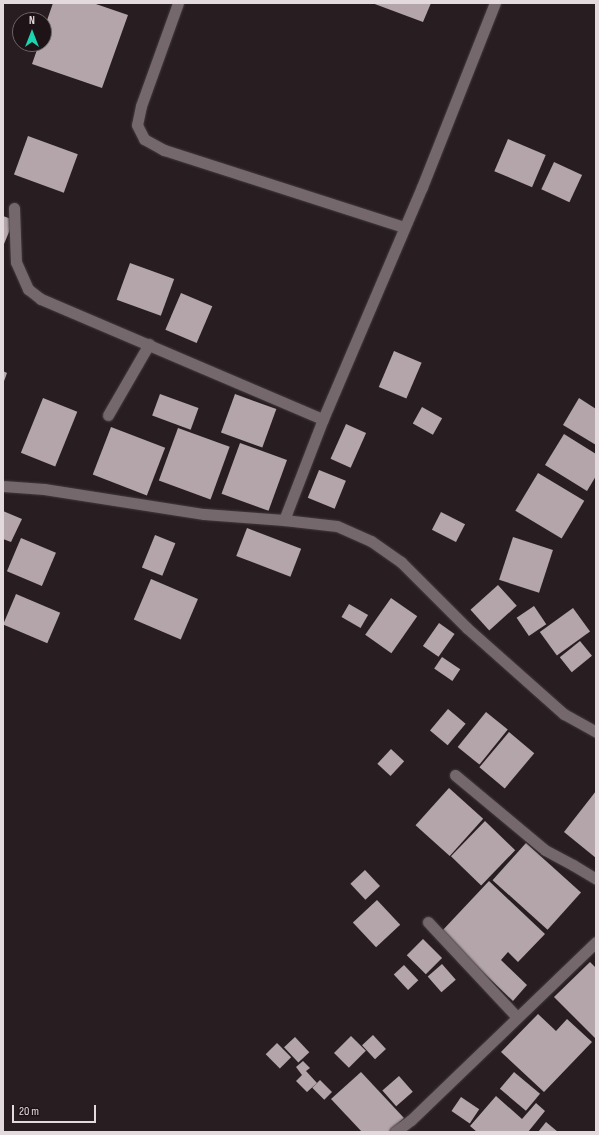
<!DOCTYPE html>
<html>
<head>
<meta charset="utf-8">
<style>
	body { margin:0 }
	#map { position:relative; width:599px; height:1135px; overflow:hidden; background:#281e21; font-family:"Sofia Sans Condensed",sans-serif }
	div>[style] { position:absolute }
	.building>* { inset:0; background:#b3a5aa; transform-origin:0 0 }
	.roads { filter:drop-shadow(0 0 1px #423a3d) drop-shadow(0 0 1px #423a3d) }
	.service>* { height:11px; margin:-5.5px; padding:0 5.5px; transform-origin:5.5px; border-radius:5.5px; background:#75686c }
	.minor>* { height:11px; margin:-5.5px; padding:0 5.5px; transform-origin:5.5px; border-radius:5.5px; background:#75686c }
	span { translate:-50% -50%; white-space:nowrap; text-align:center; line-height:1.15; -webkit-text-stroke:4px #1e1418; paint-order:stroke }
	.frame { position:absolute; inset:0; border:4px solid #e2dadd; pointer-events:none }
	.north { position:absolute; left:12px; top:12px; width:40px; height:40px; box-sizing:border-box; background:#1e1418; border:1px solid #6c6367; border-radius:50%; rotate:0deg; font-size:11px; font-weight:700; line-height:16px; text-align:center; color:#e2dadd }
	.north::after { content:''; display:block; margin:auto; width:14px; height:18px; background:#1bd5b1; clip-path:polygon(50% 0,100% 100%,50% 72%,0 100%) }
	.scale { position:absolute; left:12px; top:1105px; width:84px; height:18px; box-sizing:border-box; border:2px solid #e2dadd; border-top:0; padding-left:5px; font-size:12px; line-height:14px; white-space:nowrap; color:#e2dadd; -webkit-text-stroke:3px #1e1418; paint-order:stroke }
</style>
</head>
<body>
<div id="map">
	<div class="building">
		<div style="clip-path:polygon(53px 3px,93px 3px,128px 15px,102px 88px,32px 64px,39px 44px,44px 44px,44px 29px)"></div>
		<div style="clip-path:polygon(372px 3px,431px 3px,423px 22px)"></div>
		<div style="left:28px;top:136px;width:53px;height:41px;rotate:20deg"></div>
		<div style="left:508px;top:139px;width:41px;height:35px;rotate:23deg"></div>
		<div style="left:554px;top:162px;width:31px;height:30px;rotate:25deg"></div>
		<div style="clip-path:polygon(3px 216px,14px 220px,4px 244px,3px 243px)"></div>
		<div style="left:130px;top:263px;width:47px;height:39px;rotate:20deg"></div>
		<div style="left:181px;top:293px;width:34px;height:40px;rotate:23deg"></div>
		<div style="left:394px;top:351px;width:30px;height:39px;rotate:23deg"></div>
		<div style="clip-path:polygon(3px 371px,7px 373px,3px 384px)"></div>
		<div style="left:160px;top:394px;width:41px;height:23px;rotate:20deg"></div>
		<div style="left:235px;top:394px;width:44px;height:41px;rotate:20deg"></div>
		<div style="left:43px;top:398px;width:37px;height:59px;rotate:22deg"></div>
		<div style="clip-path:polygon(579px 398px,596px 409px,596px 445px,563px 425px)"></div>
		<div style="left:422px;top:407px;width:23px;height:19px;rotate:29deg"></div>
		<div style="left:346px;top:424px;width:22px;height:38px;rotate:24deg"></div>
		<div style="left:111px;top:427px;width:58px;height:51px;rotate:21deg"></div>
		<div style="left:178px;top:428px;width:55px;height:56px;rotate:20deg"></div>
		<div style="clip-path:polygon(564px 434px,596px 454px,596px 476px,587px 491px,545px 465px)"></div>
		<div style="left:240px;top:443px;width:50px;height:54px;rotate:20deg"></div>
		<div style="left:319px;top:470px;width:29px;height:30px;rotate:22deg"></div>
		<div style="left:538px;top:473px;width:54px;height:44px;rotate:31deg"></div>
		<div style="clip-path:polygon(3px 511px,22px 519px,11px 542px,3px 539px)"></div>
		<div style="left:441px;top:512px;width:27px;height:20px;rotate:27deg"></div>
		<div style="left:247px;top:528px;width:58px;height:30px;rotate:21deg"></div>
		<div style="left:155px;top:535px;width:22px;height:35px;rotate:22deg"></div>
		<div style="left:513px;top:537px;width:42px;height:45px;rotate:18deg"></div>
		<div style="left:21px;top:538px;width:38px;height:36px;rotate:23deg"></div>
		<div style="left:151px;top:579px;width:51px;height:44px;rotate:23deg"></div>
		<div style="left:498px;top:585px;width:28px;height:37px;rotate:48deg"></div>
		<div style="left:16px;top:594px;width:48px;height:33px;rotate:23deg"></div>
		<div style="left:391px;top:598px;width:32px;height:45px;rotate:35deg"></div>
		<div style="left:349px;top:604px;width:22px;height:15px;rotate:30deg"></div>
		<div style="left:534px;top:606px;width:22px;height:21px;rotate:56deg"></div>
		<div style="left:573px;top:608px;width:29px;height:41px;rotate:54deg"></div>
		<div style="left:439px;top:623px;width:19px;height:28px;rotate:35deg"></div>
		<div style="left:580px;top:641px;width:19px;height:26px;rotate:51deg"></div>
		<div style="left:442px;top:657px;width:22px;height:14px;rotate:34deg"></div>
		<div style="left:448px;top:709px;width:23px;height:28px;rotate:40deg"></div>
		<div style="left:486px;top:712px;width:28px;height:45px;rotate:39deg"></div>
		<div style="left:509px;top:732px;width:33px;height:46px;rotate:40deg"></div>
		<div style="left:391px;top:749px;width:18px;height:20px;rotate:43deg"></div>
		<div style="left:449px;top:788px;width:46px;height:50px;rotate:42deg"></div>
		<div style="clip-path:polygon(596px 791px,596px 858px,564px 832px)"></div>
		<div style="left:485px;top:821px;width:42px;height:49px;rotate:44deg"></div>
		<div style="left:526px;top:843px;width:74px;height:50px;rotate:42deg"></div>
		<div style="left:365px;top:870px;width:22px;height:20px;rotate:47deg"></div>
		<div style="clip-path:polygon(489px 881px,545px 934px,518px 962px,508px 952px,501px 960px,527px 985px,513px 1001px,441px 932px)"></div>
		<div style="left:377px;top:900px;width:34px;height:33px;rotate:47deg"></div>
		<div style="left:423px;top:939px;width:27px;height:23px;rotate:45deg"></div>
		<div style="clip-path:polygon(590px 962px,596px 968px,596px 1039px,554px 997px)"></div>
		<div style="left:442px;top:964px;width:21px;height:19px;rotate:49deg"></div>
		<div style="left:404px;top:965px;width:21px;height:14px;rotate:47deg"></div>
		<div style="clip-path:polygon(538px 1014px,556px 1031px,567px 1019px,592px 1042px,544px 1092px,501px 1052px)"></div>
		<div style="left:373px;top:1035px;width:19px;height:15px;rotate:47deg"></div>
		<div style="left:351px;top:1036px;width:21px;height:24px;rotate:45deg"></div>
		<div style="left:295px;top:1037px;width:21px;height:15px;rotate:47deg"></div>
		<div style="left:277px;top:1043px;width:20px;height:16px;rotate:45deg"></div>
		<div style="clip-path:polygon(303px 1061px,310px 1068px,306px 1071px,317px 1083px,307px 1092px,296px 1081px,302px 1075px,296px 1067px)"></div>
		<div style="clip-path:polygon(361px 1072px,404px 1118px,389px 1132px,362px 1132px,331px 1099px)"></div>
		<div style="left:514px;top:1072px;width:34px;height:22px;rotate:40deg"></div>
		<div style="left:399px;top:1076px;width:21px;height:22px;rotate:49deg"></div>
		<div style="left:320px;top:1080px;width:17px;height:11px;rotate:45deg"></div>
		<div style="clip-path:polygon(496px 1096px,522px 1119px,536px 1103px,545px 1111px,528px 1132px,477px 1132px,470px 1126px)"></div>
		<div style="left:461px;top:1097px;width:22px;height:17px;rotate:34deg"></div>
		<div style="clip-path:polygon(546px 1122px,558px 1132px,538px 1132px)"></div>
	</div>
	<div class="roads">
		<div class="service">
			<div style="left:108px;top:415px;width:82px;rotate:-60deg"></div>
			<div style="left:428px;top:922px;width:130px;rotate:46.9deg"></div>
		</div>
		<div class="minor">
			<div style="left:178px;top:3px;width:109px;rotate:109.8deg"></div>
			<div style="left:141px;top:106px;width:19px;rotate:102deg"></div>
			<div style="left:137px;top:125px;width:16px;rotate:63deg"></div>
			<div style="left:144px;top:139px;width:23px;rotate:29deg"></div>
			<div style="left:164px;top:150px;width:252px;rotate:17.8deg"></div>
			<div style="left:14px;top:208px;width:54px;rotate:87.9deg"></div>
			<div style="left:16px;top:262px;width:30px;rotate:66deg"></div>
			<div style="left:28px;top:289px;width:16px;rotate:38deg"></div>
			<div style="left:41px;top:299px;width:306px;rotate:23.1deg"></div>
			<div style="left:3px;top:486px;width:41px;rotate:4.2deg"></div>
			<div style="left:44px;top:489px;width:162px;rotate:8.9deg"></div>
			<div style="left:204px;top:514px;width:80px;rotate:4.3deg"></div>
			<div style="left:284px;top:520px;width:53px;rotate:6.5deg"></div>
			<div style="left:337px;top:526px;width:37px;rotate:24deg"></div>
			<div style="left:371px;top:541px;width:37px;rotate:35deg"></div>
			<div style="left:401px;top:562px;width:93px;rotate:45deg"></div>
			<div style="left:467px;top:628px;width:130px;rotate:41.6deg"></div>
			<div style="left:564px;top:714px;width:37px;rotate:29deg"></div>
			<div style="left:284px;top:520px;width:108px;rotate:-68.9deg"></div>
			<div style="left:323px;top:419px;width:252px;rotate:-66.9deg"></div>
			<div style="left:422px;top:187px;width:198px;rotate:-68.4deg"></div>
			<div style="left:455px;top:775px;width:117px;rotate:39.8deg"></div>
			<div style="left:545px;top:850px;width:32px;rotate:28deg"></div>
			<div style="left:573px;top:865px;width:27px;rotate:31deg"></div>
			<div style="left:395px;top:1132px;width:20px;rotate:-37deg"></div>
			<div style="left:411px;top:1120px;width:257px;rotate:-43.9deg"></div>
		</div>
	</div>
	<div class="frame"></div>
	<div class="north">N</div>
	<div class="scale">20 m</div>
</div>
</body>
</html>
